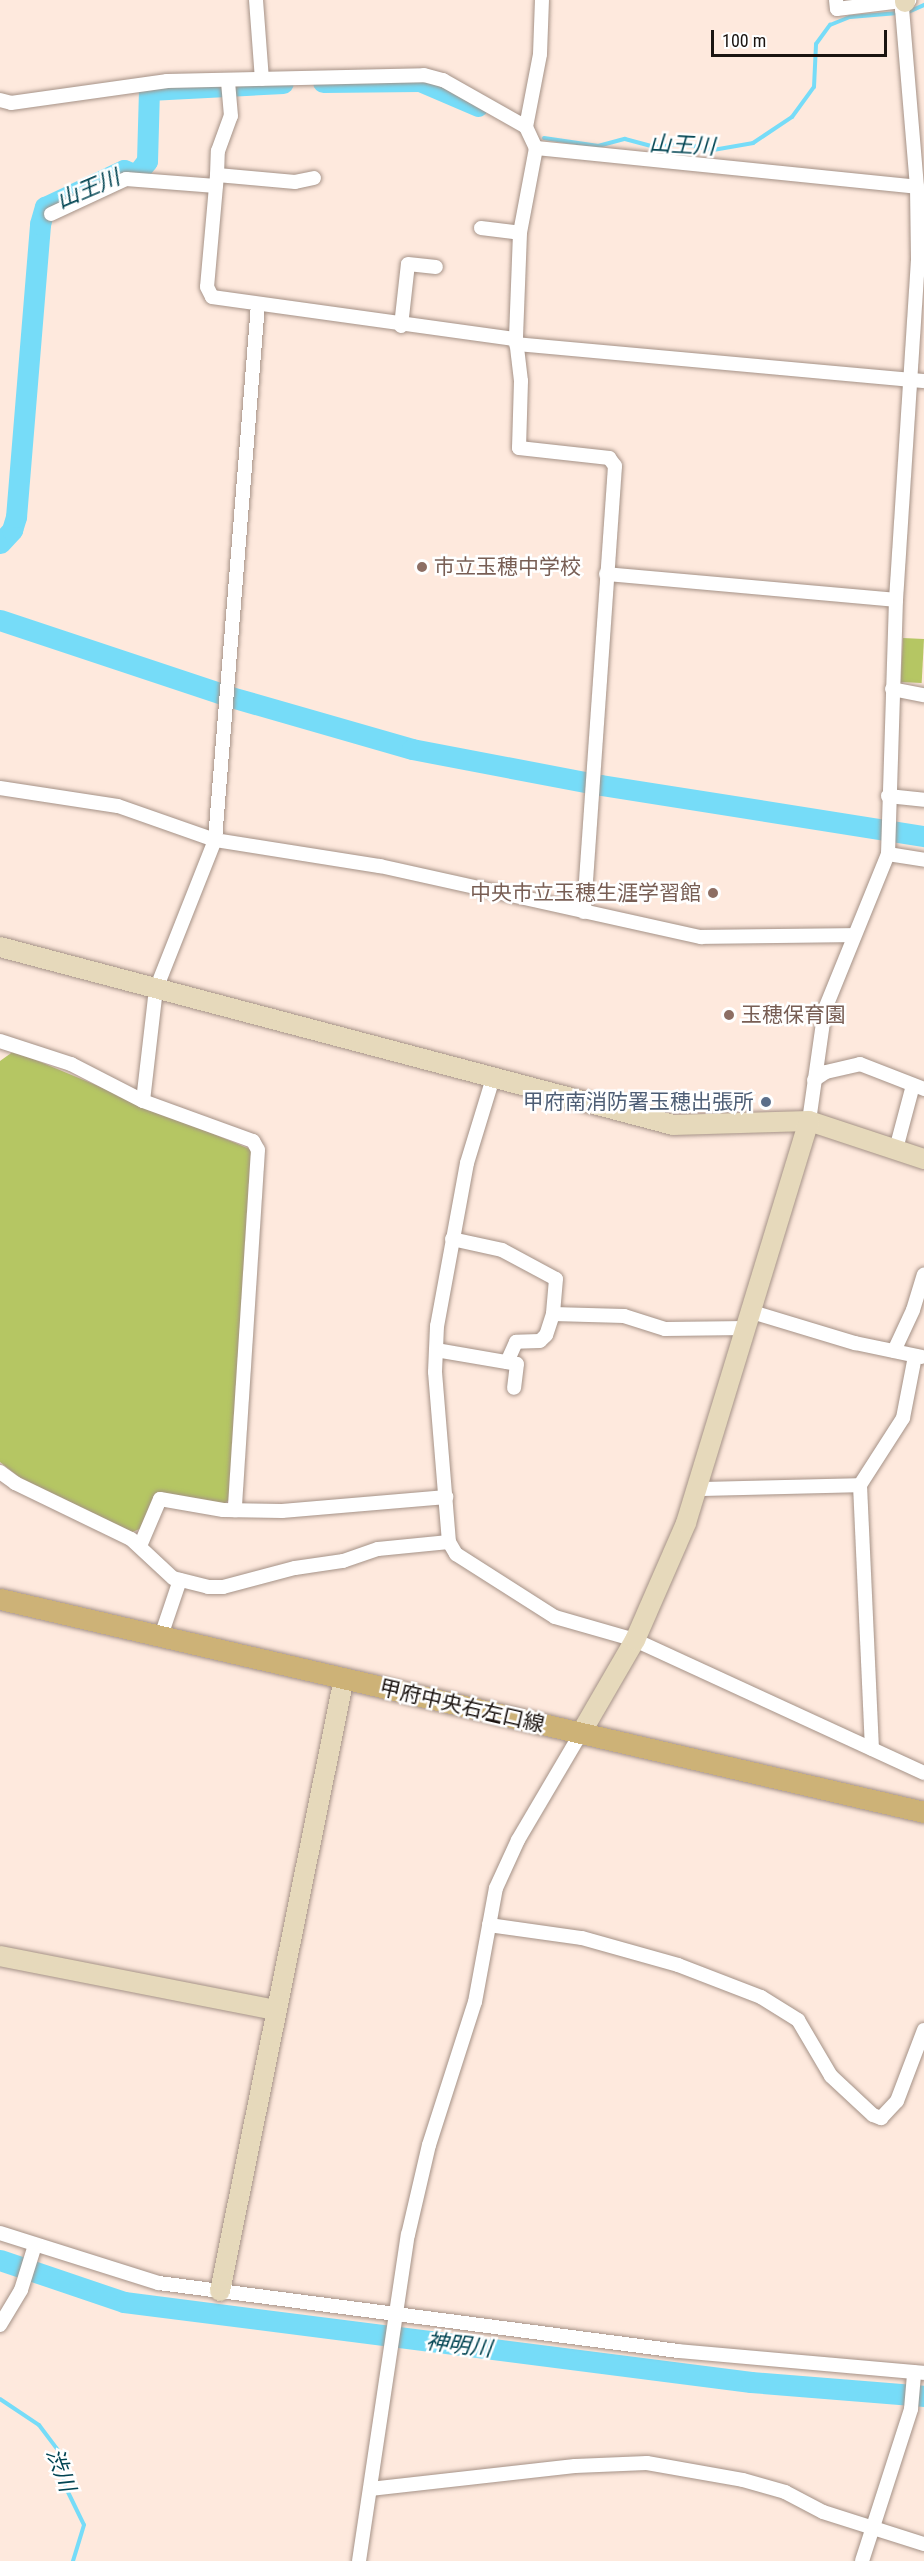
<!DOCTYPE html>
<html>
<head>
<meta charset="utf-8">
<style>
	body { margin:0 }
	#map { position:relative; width:924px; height:2561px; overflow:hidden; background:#fee9dd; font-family:"Roboto Condensed","Noto Sans JP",sans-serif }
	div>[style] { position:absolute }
	.green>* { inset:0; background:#b5c663; transform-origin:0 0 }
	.stream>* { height:4px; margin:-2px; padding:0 2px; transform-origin:2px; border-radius:2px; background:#76dcf8 }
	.river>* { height:21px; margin:-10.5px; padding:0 10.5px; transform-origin:10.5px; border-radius:10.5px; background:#76dcf8 }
	.roads { filter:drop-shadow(0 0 2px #a59287) drop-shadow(0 0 2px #a59287) }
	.street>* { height:14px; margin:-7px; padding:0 7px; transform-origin:7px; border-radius:7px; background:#fff }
	.secondary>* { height:20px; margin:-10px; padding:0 10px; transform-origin:10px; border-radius:10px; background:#e6d9bb }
	.primary>* { height:21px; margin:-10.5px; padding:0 10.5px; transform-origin:10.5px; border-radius:10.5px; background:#cdb277 }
	.dots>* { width:16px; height:16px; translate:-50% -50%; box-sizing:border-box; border:3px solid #fff; border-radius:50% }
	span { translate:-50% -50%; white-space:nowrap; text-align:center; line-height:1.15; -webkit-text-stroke:5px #fff; paint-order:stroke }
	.education-label { font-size:21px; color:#785e54 }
	.left { translate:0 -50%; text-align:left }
	.right { translate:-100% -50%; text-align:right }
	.service-label { font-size:21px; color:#4e5e75 }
	.street-label { font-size:21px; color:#1a130f }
	.water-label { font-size:22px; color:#014452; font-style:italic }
	.scale { position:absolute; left:711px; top:30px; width:176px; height:27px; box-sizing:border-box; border:3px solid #1a130f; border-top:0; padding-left:8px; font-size:18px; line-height:21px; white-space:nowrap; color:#1a130f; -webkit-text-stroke:4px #fff; paint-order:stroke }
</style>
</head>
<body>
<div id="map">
	<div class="green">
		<div style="left:903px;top:638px;width:21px;height:44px;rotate:3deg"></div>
		<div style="clip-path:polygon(14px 1051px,252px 1150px,230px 1499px,223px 1505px,156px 1493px,142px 1528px,130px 1533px,23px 1480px,0 1462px,0 1061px)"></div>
	</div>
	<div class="stream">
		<div style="left:906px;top:13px;width:20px;rotate:-24deg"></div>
		<div style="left:544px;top:138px;width:55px;rotate:8.4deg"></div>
		<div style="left:598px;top:146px;width:28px;rotate:-15deg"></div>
		<div style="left:625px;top:139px;width:30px;rotate:15deg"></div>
		<div style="left:654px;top:147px;width:30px;rotate:-6deg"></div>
		<div style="left:684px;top:144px;width:30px;rotate:12deg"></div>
		<div style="left:713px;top:150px;width:41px;rotate:-9.9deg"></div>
		<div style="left:753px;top:143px;width:47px;rotate:-33.7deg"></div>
		<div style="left:792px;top:117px;width:37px;rotate:-54deg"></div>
		<div style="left:814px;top:87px;width:43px;rotate:-87.3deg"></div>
		<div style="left:816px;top:44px;width:24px;rotate:-54deg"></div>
		<div style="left:830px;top:25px;width:22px;rotate:-22deg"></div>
		<div style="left:850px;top:17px;width:48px;rotate:-4.8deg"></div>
		<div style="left:0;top:2399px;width:47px;rotate:33.7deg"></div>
		<div style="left:39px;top:2425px;width:34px;rotate:53deg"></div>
		<div style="left:59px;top:2452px;width:35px;rotate:80deg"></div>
		<div style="left:65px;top:2486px;width:43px;rotate:64deg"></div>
		<div style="left:84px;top:2525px;width:38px;rotate:107deg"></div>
	</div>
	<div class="river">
		<div style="left:323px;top:82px;width:97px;rotate:-0.6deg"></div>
		<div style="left:420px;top:81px;width:63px;rotate:23.3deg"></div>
		<div style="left:0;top:543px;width:18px;rotate:-47deg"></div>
		<div style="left:12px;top:530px;width:14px;rotate:-73deg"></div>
		<div style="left:16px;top:517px;width:294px;rotate:-85.3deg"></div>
		<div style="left:40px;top:224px;width:18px;rotate:-74deg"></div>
		<div style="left:45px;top:207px;width:87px;rotate:-25.1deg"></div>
		<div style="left:124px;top:170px;width:13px;rotate:23deg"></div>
		<div style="left:136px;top:175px;width:18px;rotate:-52deg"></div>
		<div style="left:147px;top:161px;width:71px;rotate:-88.4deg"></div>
		<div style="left:149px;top:90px;width:134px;rotate:-3deg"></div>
		<div style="left:0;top:620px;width:243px;rotate:18.4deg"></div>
		<div style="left:231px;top:697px;width:188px;rotate:16deg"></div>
		<div style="left:412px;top:749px;width:192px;rotate:10.8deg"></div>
		<div style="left:601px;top:785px;width:327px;rotate:9deg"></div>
		<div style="left:0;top:2260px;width:131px;rotate:18.7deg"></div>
		<div style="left:124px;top:2302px;width:632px;rotate:7.27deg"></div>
		<div style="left:751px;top:2382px;width:174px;rotate:4.6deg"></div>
	</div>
	<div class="roads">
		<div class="street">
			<div style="left:256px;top:0;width:79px;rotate:85.7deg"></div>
			<div style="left:836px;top:0;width:9px;rotate:84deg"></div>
			<div style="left:837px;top:9px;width:73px;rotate:-7.1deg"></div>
			<div style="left:0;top:100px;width:11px;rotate:15deg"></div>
			<div style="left:11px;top:103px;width:158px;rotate:-8deg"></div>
			<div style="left:167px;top:81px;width:257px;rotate:-1.3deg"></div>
			<div style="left:424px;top:75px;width:20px;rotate:15deg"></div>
			<div style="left:443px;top:80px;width:95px;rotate:29.5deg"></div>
			<div style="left:526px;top:127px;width:23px;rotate:65deg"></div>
			<div style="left:536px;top:148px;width:86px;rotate:100.7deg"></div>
			<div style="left:520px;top:233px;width:106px;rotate:92.2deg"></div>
			<div style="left:516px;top:339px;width:42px;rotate:83.2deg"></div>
			<div style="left:521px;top:381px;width:67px;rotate:91.7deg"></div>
			<div style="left:519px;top:448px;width:91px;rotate:6.3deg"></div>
			<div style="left:609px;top:458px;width:10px;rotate:53deg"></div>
			<div style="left:615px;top:466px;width:447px;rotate:94deg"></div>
			<div style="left:526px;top:127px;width:74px;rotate:-79.1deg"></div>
			<div style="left:540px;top:54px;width:54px;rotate:-87.9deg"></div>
			<div style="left:536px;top:148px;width:383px;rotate:5.8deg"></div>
			<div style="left:217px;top:175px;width:24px;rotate:-88deg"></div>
			<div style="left:218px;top:151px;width:37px;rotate:-70deg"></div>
			<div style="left:231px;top:116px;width:34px;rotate:-95deg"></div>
			<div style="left:314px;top:178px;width:19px;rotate:168deg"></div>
			<div style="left:295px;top:182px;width:78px;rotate:-174.9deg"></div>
			<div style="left:217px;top:175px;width:112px;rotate:95.1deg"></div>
			<div style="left:207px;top:287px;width:11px;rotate:63deg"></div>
			<div style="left:212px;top:297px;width:307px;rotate:7.9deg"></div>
			<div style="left:51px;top:214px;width:83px;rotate:-25deg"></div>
			<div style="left:126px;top:179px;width:90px;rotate:4.4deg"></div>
			<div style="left:481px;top:228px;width:39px;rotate:7deg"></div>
			<div style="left:401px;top:326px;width:62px;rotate:-83.6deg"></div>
			<div style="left:408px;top:264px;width:28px;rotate:6deg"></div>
			<div style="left:516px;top:344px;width:410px;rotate:5.2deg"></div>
			<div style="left:606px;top:574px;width:291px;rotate:5.1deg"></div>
			<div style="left:892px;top:689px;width:33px;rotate:11deg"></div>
			<div style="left:0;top:788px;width:119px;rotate:8.7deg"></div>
			<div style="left:118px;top:806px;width:103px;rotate:19.3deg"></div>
			<div style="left:215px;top:840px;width:167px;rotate:9deg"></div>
			<div style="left:380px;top:866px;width:329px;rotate:12.5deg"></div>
			<div style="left:701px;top:937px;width:153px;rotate:-0.7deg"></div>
			<div style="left:888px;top:796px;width:36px;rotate:6deg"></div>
			<div style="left:888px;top:854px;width:36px;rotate:9deg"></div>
			<div style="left:0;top:1041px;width:75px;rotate:17.9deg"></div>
			<div style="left:71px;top:1064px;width:81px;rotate:27.2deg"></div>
			<div style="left:143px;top:1101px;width:117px;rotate:20deg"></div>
			<div style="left:253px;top:1141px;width:10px;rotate:61deg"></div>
			<div style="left:258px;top:1150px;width:361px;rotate:93.7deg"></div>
			<div style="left:493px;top:1078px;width:89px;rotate:107deg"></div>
			<div style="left:467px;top:1163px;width:166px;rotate:100.4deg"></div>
			<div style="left:437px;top:1326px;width:46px;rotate:92.5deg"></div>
			<div style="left:435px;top:1372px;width:171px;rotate:85.3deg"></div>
			<div style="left:449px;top:1542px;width:14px;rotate:60deg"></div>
			<div style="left:456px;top:1554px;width:117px;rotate:32.5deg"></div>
			<div style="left:555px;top:1617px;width:83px;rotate:16deg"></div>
			<div style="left:635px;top:1640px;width:318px;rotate:24.7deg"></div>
			<div style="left:814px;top:1080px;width:14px;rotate:-34deg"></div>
			<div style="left:826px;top:1072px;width:35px;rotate:-13deg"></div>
			<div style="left:860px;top:1064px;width:69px;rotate:21.3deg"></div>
			<div style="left:143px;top:1101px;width:113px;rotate:-83.4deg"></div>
			<div style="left:156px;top:989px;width:160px;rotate:-68.4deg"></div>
			<div style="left:215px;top:840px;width:538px;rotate:-85.41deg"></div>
			<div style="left:809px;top:1121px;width:113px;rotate:-81.9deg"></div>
			<div style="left:825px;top:1009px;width:167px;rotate:-67.9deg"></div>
			<div style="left:888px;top:854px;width:254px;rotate:-88.2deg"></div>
			<div style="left:896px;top:600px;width:342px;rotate:-86.3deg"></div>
			<div style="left:918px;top:259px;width:72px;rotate:-90.8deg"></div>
			<div style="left:917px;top:187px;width:178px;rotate:-94.8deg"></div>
			<div style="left:902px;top:10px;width:9px;rotate:-69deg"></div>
			<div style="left:896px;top:1149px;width:66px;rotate:-75.1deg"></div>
			<div style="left:452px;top:1239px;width:51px;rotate:12.4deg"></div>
			<div style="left:502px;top:1250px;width:61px;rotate:28.2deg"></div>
			<div style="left:556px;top:1279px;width:35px;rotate:95deg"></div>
			<div style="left:553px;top:1314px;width:22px;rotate:108deg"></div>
			<div style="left:546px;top:1335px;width:8px;rotate:135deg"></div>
			<div style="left:540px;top:1341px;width:24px;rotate:178deg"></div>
			<div style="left:516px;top:1342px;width:22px;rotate:114deg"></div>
			<div style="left:752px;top:1312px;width:108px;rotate:16.8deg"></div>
			<div style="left:855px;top:1343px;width:68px;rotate:11.8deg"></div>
			<div style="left:553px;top:1314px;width:71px;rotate:1.6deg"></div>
			<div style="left:624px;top:1316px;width:43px;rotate:17.6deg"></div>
			<div style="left:665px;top:1329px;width:82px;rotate:-0.7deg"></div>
			<div style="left:436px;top:1350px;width:82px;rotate:9.8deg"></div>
			<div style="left:517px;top:1364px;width:24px;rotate:97deg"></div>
			<div style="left:894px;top:1351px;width:45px;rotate:-65.1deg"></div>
			<div style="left:913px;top:1310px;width:37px;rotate:-73deg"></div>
			<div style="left:0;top:1472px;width:19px;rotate:36deg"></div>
			<div style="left:15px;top:1483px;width:129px;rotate:25.8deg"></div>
			<div style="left:131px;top:1539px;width:57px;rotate:42.9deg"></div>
			<div style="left:173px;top:1578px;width:36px;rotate:14deg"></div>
			<div style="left:208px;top:1587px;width:15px"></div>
			<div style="left:223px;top:1587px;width:74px;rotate:-14.8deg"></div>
			<div style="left:295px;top:1568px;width:49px;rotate:-8.3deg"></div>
			<div style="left:343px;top:1561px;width:37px;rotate:-19deg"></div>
			<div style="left:378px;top:1549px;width:71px;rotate:-5.6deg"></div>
			<div style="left:860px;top:1485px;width:264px;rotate:87.4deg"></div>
			<div style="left:699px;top:1489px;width:161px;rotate:-1.4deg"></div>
			<div style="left:860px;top:1485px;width:80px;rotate:-57.3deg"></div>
			<div style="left:903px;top:1418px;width:63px;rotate:-79deg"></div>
			<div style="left:140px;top:1546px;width:51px;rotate:-66.9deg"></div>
			<div style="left:160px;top:1499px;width:64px;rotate:9.9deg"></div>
			<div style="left:223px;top:1510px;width:59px;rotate:1deg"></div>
			<div style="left:282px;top:1511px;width:165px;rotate:-4.9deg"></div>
			<div style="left:161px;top:1636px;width:59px;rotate:-71.3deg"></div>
			<div style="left:489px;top:1925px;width:94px;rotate:8deg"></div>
			<div style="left:582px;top:1938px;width:100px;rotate:15.7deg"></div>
			<div style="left:678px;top:1965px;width:89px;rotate:21.1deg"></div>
			<div style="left:761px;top:1997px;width:44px;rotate:31.9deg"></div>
			<div style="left:798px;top:2020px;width:65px;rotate:59.5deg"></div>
			<div style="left:831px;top:2076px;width:57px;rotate:42.9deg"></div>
			<div style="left:873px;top:2115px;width:9px;rotate:21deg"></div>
			<div style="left:881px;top:2118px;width:23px;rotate:-47deg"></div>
			<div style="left:897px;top:2101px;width:76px;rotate:-69.2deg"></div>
			<div style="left:0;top:2233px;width:167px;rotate:17.5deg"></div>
			<div style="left:159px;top:2283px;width:523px;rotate:7.46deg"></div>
			<div style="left:678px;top:2351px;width:247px;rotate:5.1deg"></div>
			<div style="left:0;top:2325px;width:41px;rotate:-59deg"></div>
			<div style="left:21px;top:2290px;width:47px;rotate:-72.7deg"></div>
			<div style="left:370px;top:2489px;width:206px;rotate:-6.4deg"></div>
			<div style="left:575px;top:2466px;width:72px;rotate:-2.4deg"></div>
			<div style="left:647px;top:2463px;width:97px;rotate:10deg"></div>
			<div style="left:743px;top:2480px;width:44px;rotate:15.9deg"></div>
			<div style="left:785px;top:2492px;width:43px;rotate:27.8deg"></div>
			<div style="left:823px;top:2512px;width:106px;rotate:17.6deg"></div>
			<div style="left:359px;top:2561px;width:330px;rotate:-81.5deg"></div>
			<div style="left:408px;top:2235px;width:92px;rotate:-76.9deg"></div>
			<div style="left:429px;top:2145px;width:150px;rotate:-72.2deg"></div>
			<div style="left:475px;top:2002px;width:116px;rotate:-79.6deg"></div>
			<div style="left:496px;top:1888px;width:53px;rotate:-65.4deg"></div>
			<div style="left:518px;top:1840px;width:124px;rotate:-59.5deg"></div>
			<div style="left:862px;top:2561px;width:160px;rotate:-72.1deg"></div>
			<div style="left:911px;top:2409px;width:37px;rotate:-85deg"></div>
		</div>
		<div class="secondary">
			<div style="left:905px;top:0;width:2px;rotate:90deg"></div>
			<div style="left:0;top:947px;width:696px;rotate:14.81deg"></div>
			<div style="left:673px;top:1125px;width:136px;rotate:-1.7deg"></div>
			<div style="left:809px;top:1121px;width:121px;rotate:18.3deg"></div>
			<div style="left:581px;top:1733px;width:108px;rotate:-59.9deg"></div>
			<div style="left:635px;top:1640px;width:128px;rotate:-66.4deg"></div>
			<div style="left:686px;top:1523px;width:420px;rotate:-73deg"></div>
			<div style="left:0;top:1956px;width:279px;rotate:11.1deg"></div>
			<div style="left:220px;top:2291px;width:625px;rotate:-78.56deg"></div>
		</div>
		<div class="primary">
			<div style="left:0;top:1599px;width:948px;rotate:12.98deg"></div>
		</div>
	</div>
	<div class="dots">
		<div style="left:422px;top:567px;background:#8d6e63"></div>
		<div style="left:713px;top:893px;background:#8d6e63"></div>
		<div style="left:729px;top:1015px;background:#8d6e63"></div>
		<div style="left:766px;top:1102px;background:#5c6f8a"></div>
	</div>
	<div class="education-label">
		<span class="left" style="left:434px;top:567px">市立玉穂中学校</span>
		<span class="right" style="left:701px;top:893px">中央市立玉穂生涯学習館</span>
		<span class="left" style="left:741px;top:1015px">玉穂保育園</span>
	</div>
	<div class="service-label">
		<span class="right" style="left:754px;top:1102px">甲府南消防署玉穂出張所</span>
	</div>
	<div class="street-label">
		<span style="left:462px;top:1706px;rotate:13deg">甲府中央右左口線</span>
	</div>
	<div class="water-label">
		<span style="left:682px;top:145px;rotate:3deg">山王川</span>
		<span style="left:88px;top:189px;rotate:-23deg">山王川</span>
		<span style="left:459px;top:2345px;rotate:7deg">神明川</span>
		<span style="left:61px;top:2470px;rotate:70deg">渋川</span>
	</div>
	<div class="scale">100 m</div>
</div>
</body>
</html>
